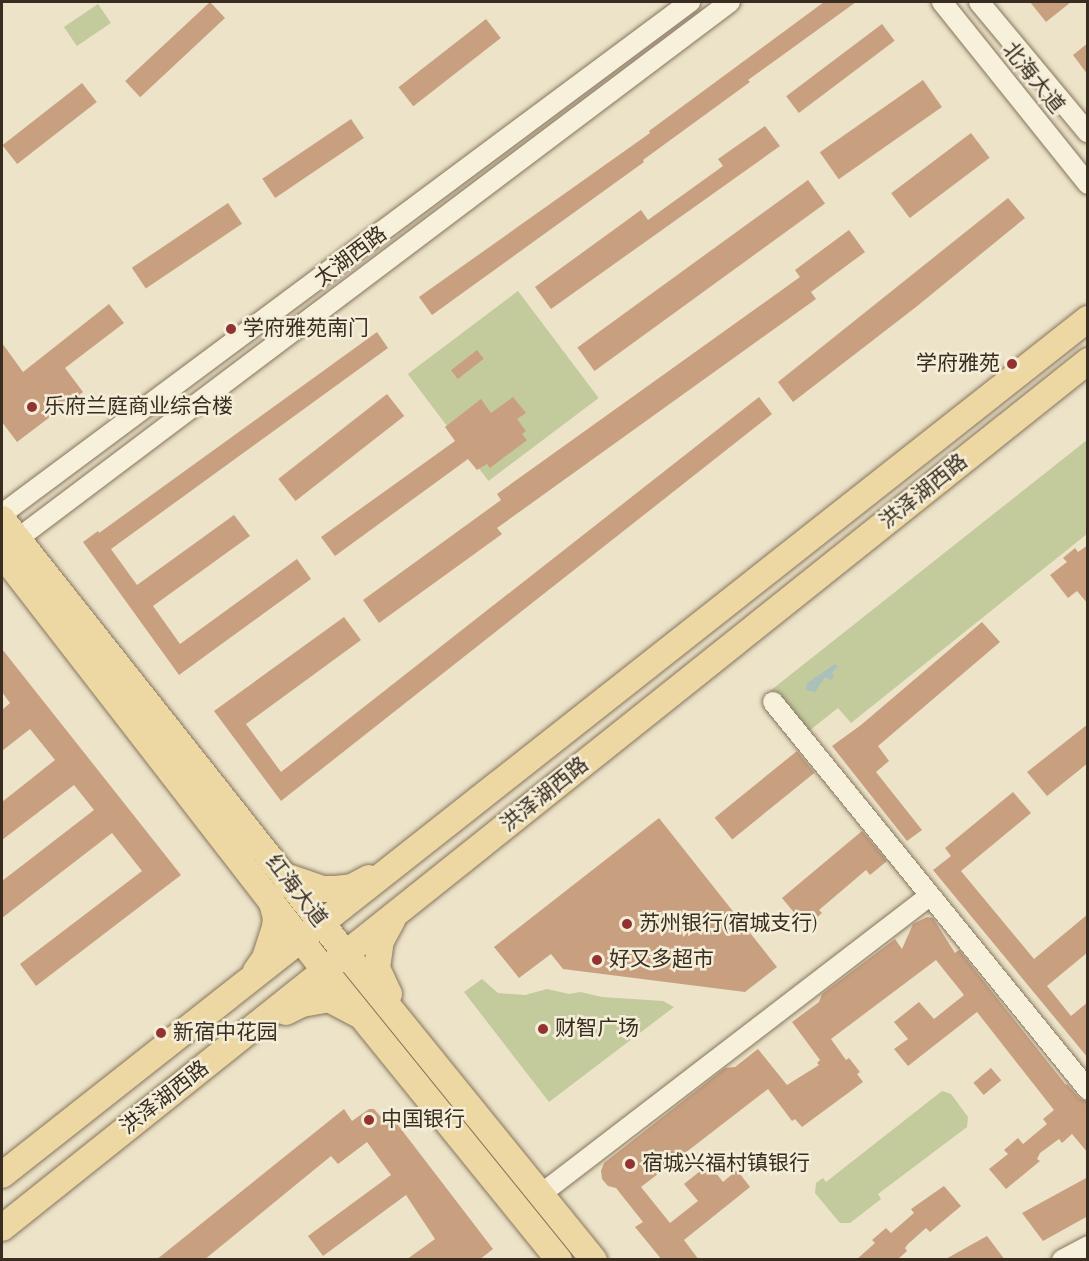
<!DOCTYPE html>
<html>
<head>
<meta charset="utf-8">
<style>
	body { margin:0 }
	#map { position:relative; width:1089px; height:1261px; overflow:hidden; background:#ece3c8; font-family:Spectral,"Noto Sans SC",serif }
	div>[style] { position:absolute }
	.green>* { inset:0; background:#c3ca9c; transform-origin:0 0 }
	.water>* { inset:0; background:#a9c1ba }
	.building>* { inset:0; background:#c8a080; transform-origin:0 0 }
	.roads { filter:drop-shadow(0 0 2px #87755e) drop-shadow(0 0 2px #87755e) }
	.minor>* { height:20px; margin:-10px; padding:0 10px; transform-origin:10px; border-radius:10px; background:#f7f0db }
	.major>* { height:26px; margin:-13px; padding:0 13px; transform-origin:13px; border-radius:13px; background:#edd8a3 }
	.dots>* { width:16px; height:16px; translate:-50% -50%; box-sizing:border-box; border:3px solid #f4edd7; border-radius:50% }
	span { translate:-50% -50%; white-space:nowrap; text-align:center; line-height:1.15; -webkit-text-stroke:5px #f4edd7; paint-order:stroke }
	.street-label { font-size:21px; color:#392d21 }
	.poi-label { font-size:21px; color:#392d21 }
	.left { translate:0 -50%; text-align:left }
	.right { translate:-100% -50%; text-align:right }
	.frame { position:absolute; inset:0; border:3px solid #392d21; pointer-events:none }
</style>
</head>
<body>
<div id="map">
	<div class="green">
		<div style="left:98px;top:4px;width:23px;height:41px;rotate:56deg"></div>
		<div style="left:518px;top:291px;width:134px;height:138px;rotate:53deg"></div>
		<div style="clip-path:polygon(1087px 440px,1087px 534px,851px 723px,838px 708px,805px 734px,770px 691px)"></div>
		<div style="clip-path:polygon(482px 979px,498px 993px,525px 995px,547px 989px,569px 994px,580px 992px,602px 997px,663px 1001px,674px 1007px,549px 1102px,464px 992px)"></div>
		<div style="clip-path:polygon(942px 1091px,951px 1094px,968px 1117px,967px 1127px,878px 1194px,881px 1199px,850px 1223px,840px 1223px,815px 1193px,816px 1183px,823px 1178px,826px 1182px)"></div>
	</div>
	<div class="water">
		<div style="clip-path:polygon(835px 664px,838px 666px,832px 673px,834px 677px,832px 680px,825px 677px,815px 692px,806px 690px,807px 683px)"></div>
	</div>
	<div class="building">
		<div style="left:210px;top:2px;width:22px;height:116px;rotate:47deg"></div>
		<div style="clip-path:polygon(824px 2px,856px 2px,748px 80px,750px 82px,643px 160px,644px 162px,432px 315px,419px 297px,650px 133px,649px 131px)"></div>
		<div style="clip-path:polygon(1030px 2px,1071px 2px,1046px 22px)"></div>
		<div style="left:486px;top:19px;width:24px;height:111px;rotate:52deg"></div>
		<div style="left:882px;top:24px;width:21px;height:120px;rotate:53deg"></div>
		<div style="clip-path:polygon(1088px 43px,1088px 75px,1073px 55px)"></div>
		<div style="left:923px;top:80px;width:33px;height:126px;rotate:55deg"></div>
		<div style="left:82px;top:83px;width:24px;height:101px;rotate:52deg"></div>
		<div style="left:351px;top:119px;width:23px;height:107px;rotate:56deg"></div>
		<div style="clip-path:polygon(765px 126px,780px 146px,551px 309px,535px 287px,641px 210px,648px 220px,723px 166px,718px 159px)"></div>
		<div style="left:971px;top:133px;width:31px;height:100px;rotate:53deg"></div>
		<div style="left:808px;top:180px;width:29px;height:285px;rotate:54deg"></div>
		<div style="clip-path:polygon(1008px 198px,1025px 218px,916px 307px,793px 402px,778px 382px)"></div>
		<div style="left:228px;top:203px;width:25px;height:116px;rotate:56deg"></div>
		<div style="clip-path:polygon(849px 230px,865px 252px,811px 292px,816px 299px,497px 528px,502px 534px,379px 623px,363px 600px,501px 500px,497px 494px,800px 277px,795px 270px)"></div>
		<div style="clip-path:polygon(109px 304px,124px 323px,65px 368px,83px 392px,17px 442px,2px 422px,2px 343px,23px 372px)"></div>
		<div style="clip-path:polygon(377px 332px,388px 348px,111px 549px,137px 585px,234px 515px,250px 536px,153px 606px,180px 644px,297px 559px,311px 579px,179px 675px,83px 542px,98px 531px,99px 533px)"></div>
		<div style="left:477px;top:350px;width:11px;height:33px;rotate:52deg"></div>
		<div style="left:387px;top:394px;width:28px;height:138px;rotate:52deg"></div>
		<div style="clip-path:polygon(513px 397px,526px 413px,517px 419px,526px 431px,522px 434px,527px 440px,490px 468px,487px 464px,477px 470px,468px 459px,335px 556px,321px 537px,455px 441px,445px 427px,481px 399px,491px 413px)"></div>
		<div style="clip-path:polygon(759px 397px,772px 414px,281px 801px,214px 711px,344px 617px,361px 640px,246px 724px,281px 772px)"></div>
		<div style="clip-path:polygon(1088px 545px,1088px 604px,1077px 591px,1068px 598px,1050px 575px,1067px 562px,1063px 558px,1075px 548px,1078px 552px)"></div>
		<div style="clip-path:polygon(982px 622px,1000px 642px,878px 746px,889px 761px,876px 772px,922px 830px,907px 841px,832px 746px,861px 725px)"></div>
		<div style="clip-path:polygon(2px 649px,181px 875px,36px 986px,20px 964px,142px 871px,112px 833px,2px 918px,2px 881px,94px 810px,74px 785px,2px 840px,2px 802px,55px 760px,30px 729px,2px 751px,2px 710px,10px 703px,2px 692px)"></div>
		<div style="clip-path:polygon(1088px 724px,1088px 763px,1047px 796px,1027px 772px)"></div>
		<div style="left:797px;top:751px;width:28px;height:106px;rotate:51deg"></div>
		<div style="clip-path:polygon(1013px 792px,1031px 813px,961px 871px,1034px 959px,1088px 914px,1088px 952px,1047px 986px,1071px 1016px,1088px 1002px,1088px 1058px,933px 870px,951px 856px,945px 848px)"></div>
		<div style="clip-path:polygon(659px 818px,777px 967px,745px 992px,563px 969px,551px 954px,519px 978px,494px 947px)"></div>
		<div style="clip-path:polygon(862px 831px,887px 861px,870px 875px,866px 870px,819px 910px,822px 913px,806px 927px,782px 898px)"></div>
		<div style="clip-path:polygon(927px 917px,933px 918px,955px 953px,959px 950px,1066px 1085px,1067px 1084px,1079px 1098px,1088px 1102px,1088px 1153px,1072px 1134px,1062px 1143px,1059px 1139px,1040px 1153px,1037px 1159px,1040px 1161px,1006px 1189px,989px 1169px,1008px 1154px,1004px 1150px,1018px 1138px,1023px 1144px,1047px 1124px,1043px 1119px,1054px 1110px,977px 1012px,908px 1066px,894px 1049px,908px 1039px,894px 1022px,919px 1002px,934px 1019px,964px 995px,936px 960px,831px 1039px,846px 1060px,849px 1058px,860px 1072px,857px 1074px,863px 1082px,802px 1127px,795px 1119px,792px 1121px,768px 1089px,641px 1187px,670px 1223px,698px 1201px,684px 1184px,709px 1164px,723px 1182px,737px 1170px,750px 1187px,684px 1240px,699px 1260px,662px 1260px,635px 1227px,643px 1222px,616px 1188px,608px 1186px,602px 1179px,601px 1171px,604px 1163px,725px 1068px,735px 1067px,758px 1049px,787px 1085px,819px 1065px,817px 1063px,820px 1060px,792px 1022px,819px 1002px,822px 994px,895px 939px,902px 949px,913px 924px)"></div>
		<div style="left:991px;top:1068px;width:16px;height:23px;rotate:50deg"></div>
		<div style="clip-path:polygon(344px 1109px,352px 1121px,369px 1109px,374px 1109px,380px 1116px,388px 1112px,493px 1249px,479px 1260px,406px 1260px,435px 1239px,406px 1195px,323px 1256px,308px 1236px,391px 1175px,367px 1142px,338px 1164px,331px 1156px,204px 1260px,156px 1260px)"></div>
		<div style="clip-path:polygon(1088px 1177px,1088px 1216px,1043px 1241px,1022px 1213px)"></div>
		<div style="clip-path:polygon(944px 1186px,961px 1206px,930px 1232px,926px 1228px,908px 1244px,905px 1248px,907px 1251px,897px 1260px,856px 1260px,875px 1243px,872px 1240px,886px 1228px,891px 1233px,914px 1213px,911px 1209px)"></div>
		<div style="clip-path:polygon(987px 1236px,1005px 1260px,944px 1260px)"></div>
	</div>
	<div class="roads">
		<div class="minor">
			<div style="left:942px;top:2px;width:233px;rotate:51.3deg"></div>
			<div style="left:979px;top:2px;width:170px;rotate:50.2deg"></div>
			<div style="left:2px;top:514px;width:858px;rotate:-36.66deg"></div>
			<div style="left:8px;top:546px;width:904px;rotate:-37deg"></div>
			<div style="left:773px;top:702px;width:500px;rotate:50.9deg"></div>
			<div style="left:541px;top:1194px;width:489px;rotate:-37.5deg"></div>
			<div style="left:1062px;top:1260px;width:30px;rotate:-28deg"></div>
		</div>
		<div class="major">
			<div style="left:2px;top:519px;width:555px;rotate:51.66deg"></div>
			<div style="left:346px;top:954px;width:394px;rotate:51deg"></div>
			<div style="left:2px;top:554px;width:527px;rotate:52.24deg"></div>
			<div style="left:325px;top:971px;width:372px;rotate:51deg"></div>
			<div style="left:285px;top:876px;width:40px;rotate:18.9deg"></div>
			<div style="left:323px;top:889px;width:13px"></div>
			<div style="left:336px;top:889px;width:16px;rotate:-7deg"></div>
			<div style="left:352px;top:887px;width:19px;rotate:-28deg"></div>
			<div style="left:256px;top:971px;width:16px;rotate:-55deg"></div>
			<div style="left:265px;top:958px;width:33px;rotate:-72deg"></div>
			<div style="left:275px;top:927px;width:9px;rotate:-84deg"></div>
			<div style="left:276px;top:918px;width:20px;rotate:-105deg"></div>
			<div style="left:389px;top:994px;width:29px;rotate:-115deg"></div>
			<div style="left:377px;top:968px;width:27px;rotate:-82deg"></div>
			<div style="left:381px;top:941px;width:24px;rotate:-62deg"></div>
			<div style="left:286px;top:1012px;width:18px;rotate:-27deg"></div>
			<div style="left:302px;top:1004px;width:27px;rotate:-10deg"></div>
			<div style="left:329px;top:999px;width:32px;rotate:28deg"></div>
			<div style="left:2px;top:1175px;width:1383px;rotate:-38.25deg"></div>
			<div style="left:2px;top:1228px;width:1390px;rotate:-38.6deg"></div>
		</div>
	</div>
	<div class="dots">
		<div style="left:231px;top:329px;background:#933331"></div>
		<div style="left:1012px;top:364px;background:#933331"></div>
		<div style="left:32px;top:407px;background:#933331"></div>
		<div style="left:627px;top:924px;background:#933331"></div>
		<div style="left:597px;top:960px;background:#933331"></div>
		<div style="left:543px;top:1029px;background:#933331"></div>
		<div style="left:161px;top:1033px;background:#933331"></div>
		<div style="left:369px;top:1120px;background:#933331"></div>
		<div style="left:630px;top:1164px;background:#933331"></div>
	</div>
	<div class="street-label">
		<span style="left:1033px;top:78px;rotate:51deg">北海大道</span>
		<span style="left:351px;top:257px;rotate:-37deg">太湖西路</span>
		<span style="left:924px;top:492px;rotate:-39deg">洪泽湖西路</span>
		<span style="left:545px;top:795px;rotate:-39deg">洪泽湖西路</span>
		<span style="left:296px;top:891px;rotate:52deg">红海大道</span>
		<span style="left:165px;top:1098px;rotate:-38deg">洪泽湖西路</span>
	</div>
	<div class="poi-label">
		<span class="left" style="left:243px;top:329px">学府雅苑南门</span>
		<span class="right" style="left:1000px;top:364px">学府雅苑</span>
		<span class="left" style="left:44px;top:407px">乐府兰庭商业综合楼</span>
		<span class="left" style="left:639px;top:924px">苏州银行(宿城支行)</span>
		<span class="left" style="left:609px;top:960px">好又多超市</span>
		<span class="left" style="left:555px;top:1029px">财智广场</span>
		<span class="left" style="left:173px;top:1033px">新宿中花园</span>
		<span class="left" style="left:381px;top:1120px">中国银行</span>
		<span class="left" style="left:642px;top:1164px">宿城兴福村镇银行</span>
	</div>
	<div class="frame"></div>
</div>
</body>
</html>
